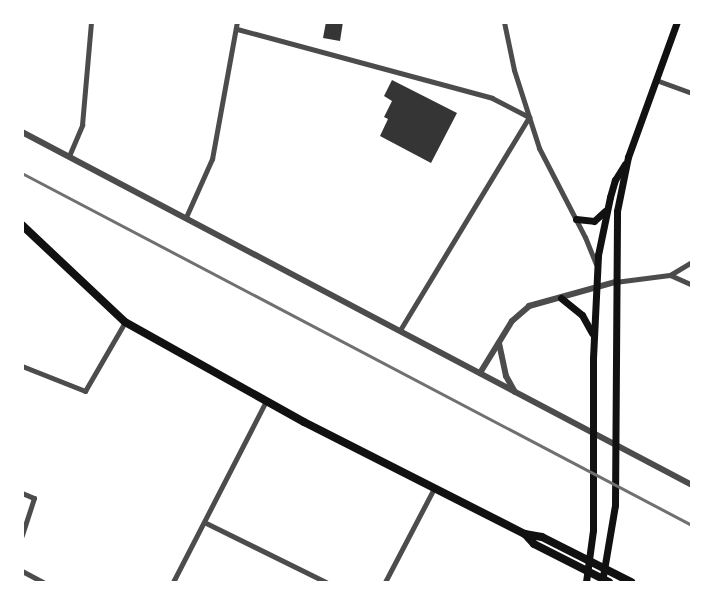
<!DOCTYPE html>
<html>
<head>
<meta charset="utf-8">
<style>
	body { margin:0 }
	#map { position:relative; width:714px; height:605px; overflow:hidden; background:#fff; font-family:"Archivo Narrow",sans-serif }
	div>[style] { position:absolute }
	.building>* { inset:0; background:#353535 }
	.minor>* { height:5px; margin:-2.5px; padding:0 2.5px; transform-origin:2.5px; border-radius:2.5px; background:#4c4c4c }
	.tertiary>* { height:6px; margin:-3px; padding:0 3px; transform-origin:3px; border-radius:3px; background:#4c4c4c }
	.secondary>* { height:7px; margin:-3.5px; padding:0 3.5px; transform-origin:3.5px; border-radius:3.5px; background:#111 }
	.primary>* { height:8px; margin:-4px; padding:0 4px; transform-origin:4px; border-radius:4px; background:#111 }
	.rail>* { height:2.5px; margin:-1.25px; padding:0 1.25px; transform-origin:1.25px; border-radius:1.25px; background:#707070 }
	span { translate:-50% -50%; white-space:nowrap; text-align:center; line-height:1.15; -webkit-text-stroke:4px #fff; paint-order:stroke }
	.frame { position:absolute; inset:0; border:24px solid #fff; pointer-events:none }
</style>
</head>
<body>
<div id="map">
	<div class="building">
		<div style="clip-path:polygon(326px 22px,343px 22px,340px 41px,323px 38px)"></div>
		<div style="clip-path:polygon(392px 80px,457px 113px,431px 163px,380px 136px,388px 119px,384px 117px,392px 101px,384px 96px)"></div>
	</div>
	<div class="minor">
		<div style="left:504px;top:22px;width:49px;rotate:78.2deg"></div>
		<div style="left:514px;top:70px;width:82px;rotate:72.2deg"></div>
		<div style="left:539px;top:148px;width:100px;rotate:62.7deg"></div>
		<div style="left:585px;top:237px;width:29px;rotate:68deg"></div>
		<div style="left:237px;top:29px;width:264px;rotate:15.1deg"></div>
		<div style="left:492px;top:98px;width:42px;rotate:27.2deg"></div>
		<div style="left:529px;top:117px;width:249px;rotate:121.2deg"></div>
		<div style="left:656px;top:80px;width:38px;rotate:20deg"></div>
		<div style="left:69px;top:156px;width:34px;rotate:-67deg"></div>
		<div style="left:82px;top:125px;width:103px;rotate:-85deg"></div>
		<div style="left:186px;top:217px;width:64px;rotate:-65.9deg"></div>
		<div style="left:212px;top:159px;width:139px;rotate:-79.7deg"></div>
		<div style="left:670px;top:275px;width:26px;rotate:-31deg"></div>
		<div style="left:615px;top:282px;width:55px;rotate:-7.3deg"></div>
		<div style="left:670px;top:275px;width:24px;rotate:24deg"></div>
		<div style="left:22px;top:366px;width:68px;rotate:21.6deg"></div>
		<div style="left:85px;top:391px;width:80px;rotate:-59.9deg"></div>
		<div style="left:22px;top:493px;width:13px;rotate:23deg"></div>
		<div style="left:34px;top:498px;width:40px;rotate:108deg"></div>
		<div style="left:206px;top:523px;width:134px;rotate:26.2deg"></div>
		<div style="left:22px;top:571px;width:24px;rotate:28deg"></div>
		<div style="left:173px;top:582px;width:203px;rotate:-62.8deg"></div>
		<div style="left:385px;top:582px;width:104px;rotate:-62.4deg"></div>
	</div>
	<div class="tertiary">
		<div style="left:22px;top:132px;width:757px;rotate:27.78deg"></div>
		<div style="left:499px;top:343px;width:34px;rotate:78deg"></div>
		<div style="left:506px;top:376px;width:18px;rotate:61deg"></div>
		<div style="left:480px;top:373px;width:61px;rotate:-58.4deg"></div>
		<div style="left:512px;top:321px;width:23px;rotate:-41deg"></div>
		<div style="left:529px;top:306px;width:89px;rotate:-15.6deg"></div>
	</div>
	<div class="secondary">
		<div style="left:576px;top:219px;width:18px;rotate:6deg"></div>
		<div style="left:594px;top:221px;width:15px;rotate:-42deg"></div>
		<div style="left:561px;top:298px;width:27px;rotate:39deg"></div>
		<div style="left:582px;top:315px;width:21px;rotate:61deg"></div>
		<div style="left:586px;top:582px;width:52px;rotate:-82.3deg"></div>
		<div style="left:593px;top:530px;width:172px;rotate:-90deg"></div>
		<div style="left:593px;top:358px;width:103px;rotate:-87.2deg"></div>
		<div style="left:598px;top:255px;width:59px;rotate:-78.3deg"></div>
		<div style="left:610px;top:197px;width:18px;rotate:-74deg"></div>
		<div style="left:615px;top:180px;width:19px;rotate:-58deg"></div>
		<div style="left:602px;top:582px;width:78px;rotate:-80.4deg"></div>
		<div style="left:615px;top:505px;width:294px;rotate:-89.6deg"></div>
		<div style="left:617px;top:211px;width:55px;rotate:-78.5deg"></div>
		<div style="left:628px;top:157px;width:144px;rotate:-70.1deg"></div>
	</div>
	<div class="primary">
		<div style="left:22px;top:225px;width:141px;rotate:43.3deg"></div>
		<div style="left:125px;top:322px;width:205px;rotate:29.2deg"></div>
		<div style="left:304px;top:422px;width:248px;rotate:26.9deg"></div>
		<div style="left:525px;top:534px;width:13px;rotate:48deg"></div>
		<div style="left:534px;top:544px;width:84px;rotate:26.9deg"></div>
		<div style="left:525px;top:534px;width:17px;rotate:10deg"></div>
		<div style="left:542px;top:537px;width:100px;rotate:26.8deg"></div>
	</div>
	<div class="rail">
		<div style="left:22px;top:173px;width:757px;rotate:27.72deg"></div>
	</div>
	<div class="frame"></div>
</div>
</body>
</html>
